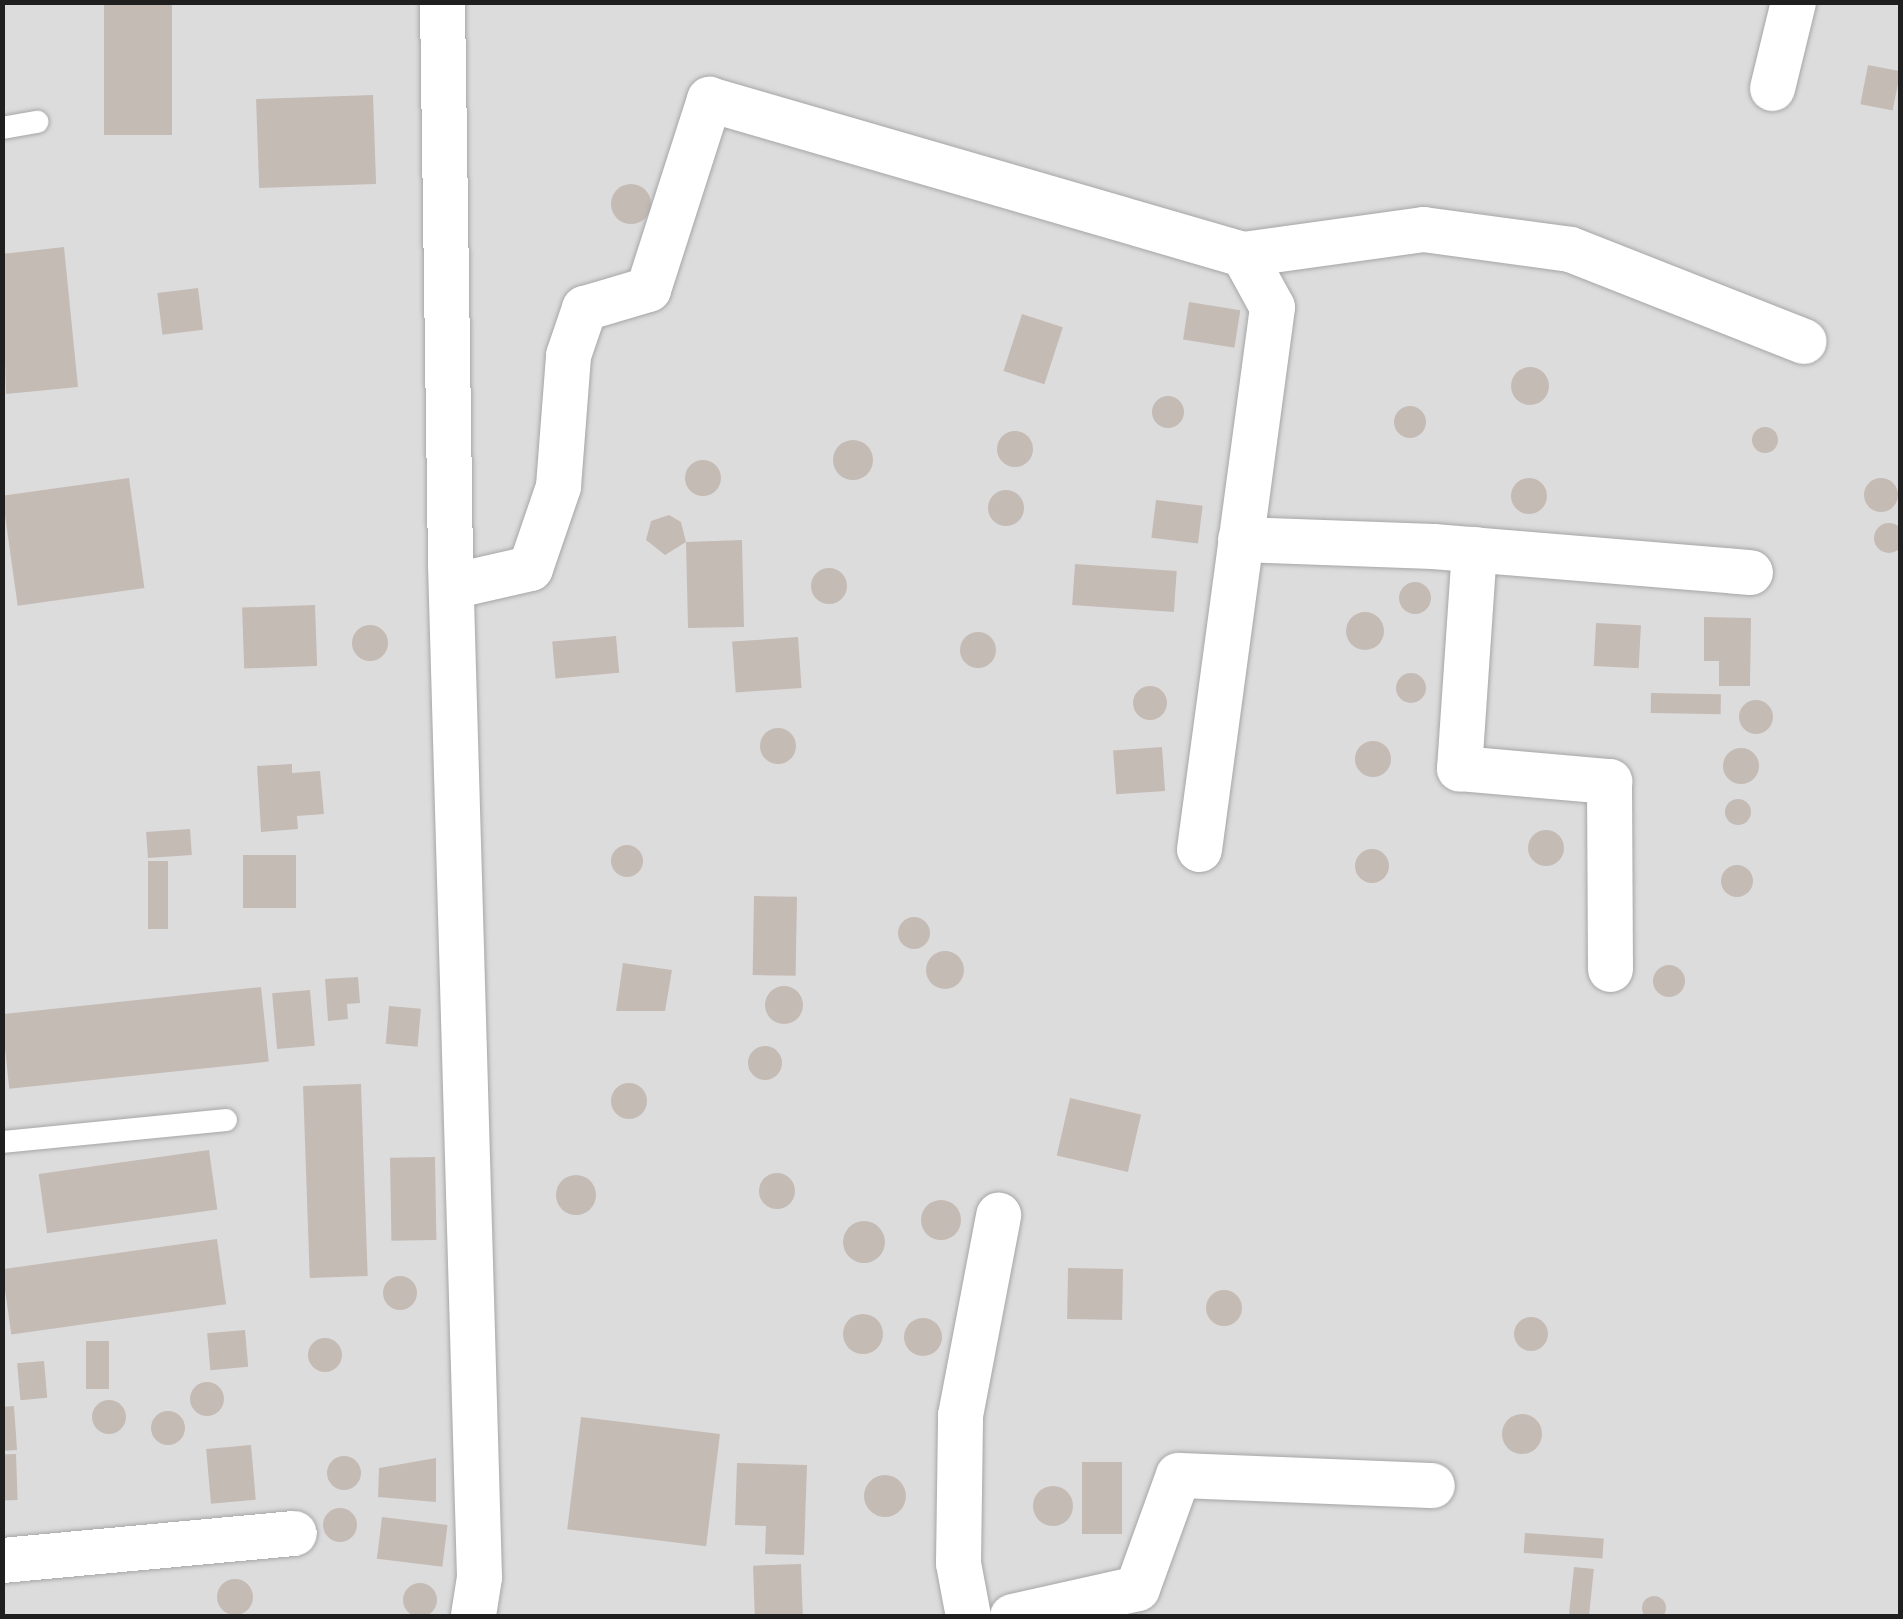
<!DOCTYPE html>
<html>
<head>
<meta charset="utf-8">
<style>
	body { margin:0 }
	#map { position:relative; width:1903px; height:1619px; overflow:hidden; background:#f0ece6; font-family:"PT Sans",sans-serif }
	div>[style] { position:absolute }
	.residential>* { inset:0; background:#dddcdd; transform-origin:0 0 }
	.building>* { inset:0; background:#c5bbb5; transform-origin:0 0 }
	.round { border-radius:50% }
	.roads { filter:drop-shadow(0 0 2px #a6a6a6) drop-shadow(0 0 2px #a6a6a6) }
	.lane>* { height:22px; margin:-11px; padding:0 11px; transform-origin:11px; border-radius:11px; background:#fff }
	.street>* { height:45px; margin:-22.5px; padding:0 22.5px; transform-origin:22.5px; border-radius:22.5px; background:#fff }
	span { translate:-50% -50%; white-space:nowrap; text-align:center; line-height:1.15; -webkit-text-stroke:8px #fff; paint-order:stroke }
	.frame { position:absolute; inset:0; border:5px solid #1f1f1f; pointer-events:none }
</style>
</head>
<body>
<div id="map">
	<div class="residential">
		<div style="left:3px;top:3px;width:1897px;height:1613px"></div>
	</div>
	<div class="building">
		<div style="left:104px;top:2px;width:68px;height:133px"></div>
		<div style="left:1868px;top:65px;width:33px;height:40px;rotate:11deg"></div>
		<div style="left:373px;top:95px;width:89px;height:117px;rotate:88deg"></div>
		<div class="round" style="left:611px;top:184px;width:40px;height:40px"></div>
		<div style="clip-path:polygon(64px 247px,78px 387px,6px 394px,2px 254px)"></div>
		<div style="left:198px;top:288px;width:42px;height:41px;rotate:83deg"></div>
		<div style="left:1189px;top:302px;width:52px;height:38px;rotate:9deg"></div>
		<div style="left:1022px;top:314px;width:43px;height:60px;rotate:18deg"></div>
		<div class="round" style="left:1511px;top:367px;width:38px;height:38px"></div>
		<div class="round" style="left:1152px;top:396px;width:32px;height:32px"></div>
		<div class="round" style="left:1394px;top:406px;width:32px;height:32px"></div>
		<div class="round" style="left:1752px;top:427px;width:26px;height:26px"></div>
		<div class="round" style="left:997px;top:431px;width:36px;height:36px"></div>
		<div class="round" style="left:833px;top:440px;width:40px;height:40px"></div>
		<div class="round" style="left:685px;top:460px;width:36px;height:36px"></div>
		<div class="round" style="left:1511px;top:478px;width:36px;height:36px"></div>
		<div style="left:129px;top:478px;width:111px;height:128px;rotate:82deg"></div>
		<div class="round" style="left:1864px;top:478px;width:34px;height:34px"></div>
		<div class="round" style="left:988px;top:490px;width:36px;height:36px"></div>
		<div style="left:1156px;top:500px;width:47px;height:38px;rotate:7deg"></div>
		<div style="clip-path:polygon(669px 515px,681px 522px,686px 542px,742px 540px,744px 627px,688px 628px,686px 542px,665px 555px,646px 540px,651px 521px)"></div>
		<div class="round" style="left:1874px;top:523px;width:30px;height:30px"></div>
		<div style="left:1075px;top:564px;width:102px;height:41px;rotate:4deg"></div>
		<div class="round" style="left:811px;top:568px;width:36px;height:36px"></div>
		<div class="round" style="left:1399px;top:582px;width:32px;height:32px"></div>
		<div style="left:315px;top:605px;width:61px;height:73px;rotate:88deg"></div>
		<div class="round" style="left:1346px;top:612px;width:38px;height:38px"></div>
		<div style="clip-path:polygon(1704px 617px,1751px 618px,1750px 686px,1719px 686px,1719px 661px,1704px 661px)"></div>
		<div style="left:1596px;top:623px;width:45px;height:43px;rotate:3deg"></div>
		<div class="round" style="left:352px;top:625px;width:36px;height:36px"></div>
		<div class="round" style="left:960px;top:632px;width:36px;height:36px"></div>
		<div style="left:616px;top:636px;width:37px;height:64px;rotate:85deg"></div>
		<div style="left:798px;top:637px;width:51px;height:66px;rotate:86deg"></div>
		<div class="round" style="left:1396px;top:673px;width:30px;height:30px"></div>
		<div class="round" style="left:1133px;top:686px;width:34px;height:34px"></div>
		<div style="left:1651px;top:693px;width:70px;height:20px;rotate:1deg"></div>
		<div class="round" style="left:1739px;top:700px;width:34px;height:34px"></div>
		<div class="round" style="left:760px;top:728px;width:36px;height:36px"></div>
		<div class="round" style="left:1355px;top:741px;width:36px;height:36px"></div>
		<div style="left:1162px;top:747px;width:44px;height:49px;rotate:86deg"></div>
		<div class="round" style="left:1723px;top:748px;width:36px;height:36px"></div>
		<div style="clip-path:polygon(292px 764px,292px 773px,320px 771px,324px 814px,297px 816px,298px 829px,261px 832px,257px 766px)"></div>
		<div class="round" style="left:1725px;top:799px;width:26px;height:26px"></div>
		<div style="left:190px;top:829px;width:26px;height:44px;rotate:86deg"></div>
		<div class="round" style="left:1528px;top:830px;width:36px;height:36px"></div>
		<div class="round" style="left:611px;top:845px;width:32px;height:32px"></div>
		<div class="round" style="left:1355px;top:849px;width:34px;height:34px"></div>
		<div style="left:243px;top:855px;width:53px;height:53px"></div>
		<div style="left:148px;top:861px;width:20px;height:68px"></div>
		<div class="round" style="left:1721px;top:865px;width:32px;height:32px"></div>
		<div style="left:754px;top:896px;width:43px;height:79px;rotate:1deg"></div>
		<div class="round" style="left:898px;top:917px;width:32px;height:32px"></div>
		<div class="round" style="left:926px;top:951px;width:38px;height:38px"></div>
		<div style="clip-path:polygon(623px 963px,672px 970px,665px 1011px,616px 1011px)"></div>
		<div class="round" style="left:1653px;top:965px;width:32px;height:32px"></div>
		<div style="clip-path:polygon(358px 977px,360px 1003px,347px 1004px,348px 1019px,328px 1021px,325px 979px)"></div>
		<div class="round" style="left:765px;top:986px;width:38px;height:38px"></div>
		<div style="left:261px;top:987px;width:75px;height:261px;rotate:84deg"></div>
		<div style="left:310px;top:990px;width:56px;height:38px;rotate:85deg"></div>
		<div style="left:389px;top:1006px;width:32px;height:38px;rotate:5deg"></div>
		<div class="round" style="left:748px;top:1046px;width:34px;height:34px"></div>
		<div class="round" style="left:611px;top:1083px;width:36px;height:36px"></div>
		<div style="left:361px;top:1084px;width:192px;height:58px;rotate:88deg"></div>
		<div style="left:1070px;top:1098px;width:73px;height:59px;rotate:13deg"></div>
		<div style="left:209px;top:1150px;width:60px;height:172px;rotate:82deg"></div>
		<div style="left:435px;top:1157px;width:83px;height:45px;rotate:89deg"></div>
		<div class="round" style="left:759px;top:1173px;width:36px;height:36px"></div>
		<div class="round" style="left:556px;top:1175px;width:40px;height:40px"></div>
		<div class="round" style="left:921px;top:1200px;width:40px;height:40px"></div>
		<div class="round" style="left:843px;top:1221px;width:42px;height:42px"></div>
		<div style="left:217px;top:1239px;width:66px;height:217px;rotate:82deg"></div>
		<div style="left:1068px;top:1268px;width:55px;height:51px;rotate:1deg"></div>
		<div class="round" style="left:383px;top:1276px;width:34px;height:34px"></div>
		<div class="round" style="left:1206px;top:1290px;width:36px;height:36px"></div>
		<div class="round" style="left:843px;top:1314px;width:40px;height:40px"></div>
		<div class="round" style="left:1514px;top:1317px;width:34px;height:34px"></div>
		<div class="round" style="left:904px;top:1318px;width:38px;height:38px"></div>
		<div style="left:245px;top:1330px;width:37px;height:38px;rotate:85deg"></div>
		<div class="round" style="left:308px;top:1338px;width:34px;height:34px"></div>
		<div style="left:86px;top:1341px;width:23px;height:48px"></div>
		<div style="left:44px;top:1361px;width:37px;height:27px;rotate:85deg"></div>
		<div class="round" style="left:190px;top:1382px;width:34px;height:34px"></div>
		<div class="round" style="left:92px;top:1400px;width:34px;height:34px"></div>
		<div style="clip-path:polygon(14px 1406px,17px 1450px,2px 1451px,2px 1407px)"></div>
		<div class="round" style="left:151px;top:1411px;width:34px;height:34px"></div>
		<div class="round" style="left:1502px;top:1414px;width:40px;height:40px"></div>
		<div style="left:581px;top:1417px;width:140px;height:113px;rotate:7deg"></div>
		<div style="left:251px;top:1445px;width:55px;height:45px;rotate:85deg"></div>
		<div style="left:16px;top:1454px;width:46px;height:14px;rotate:88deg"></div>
		<div class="round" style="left:327px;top:1456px;width:34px;height:34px"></div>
		<div style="clip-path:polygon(436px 1458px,436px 1502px,378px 1497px,379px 1468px)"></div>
		<div style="left:1082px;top:1462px;width:40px;height:72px"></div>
		<div style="clip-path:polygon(737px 1463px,807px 1465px,804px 1555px,765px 1554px,766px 1526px,735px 1525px)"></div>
		<div class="round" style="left:864px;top:1475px;width:42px;height:42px"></div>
		<div class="round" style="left:1033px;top:1486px;width:40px;height:40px"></div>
		<div class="round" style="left:323px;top:1508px;width:34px;height:34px"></div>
		<div style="left:382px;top:1517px;width:66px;height:42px;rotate:7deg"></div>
		<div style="left:1525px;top:1533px;width:79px;height:20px;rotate:4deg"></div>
		<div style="left:801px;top:1564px;width:52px;height:48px;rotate:88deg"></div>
		<div style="left:1574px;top:1567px;width:20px;height:49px;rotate:6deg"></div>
		<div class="round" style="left:217px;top:1579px;width:36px;height:36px"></div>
		<div class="round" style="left:403px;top:1583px;width:34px;height:34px"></div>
		<div class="round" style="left:1642px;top:1596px;width:24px;height:24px"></div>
	</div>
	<div class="roads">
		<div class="lane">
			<div style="left:2px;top:128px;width:36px;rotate:-10deg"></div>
			<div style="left:2px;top:1142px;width:225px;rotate:-5.6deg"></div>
		</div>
		<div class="street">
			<div style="left:442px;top:2px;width:562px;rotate:89.18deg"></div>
			<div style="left:450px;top:564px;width:1013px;rotate:88.36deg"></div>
			<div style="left:479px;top:1577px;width:39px;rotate:99deg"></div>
			<div style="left:1772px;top:88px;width:89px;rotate:-76.3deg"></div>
			<div style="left:1243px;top:254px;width:182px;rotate:-7.9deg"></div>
			<div style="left:1423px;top:229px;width:148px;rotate:7.7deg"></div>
			<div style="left:1570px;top:249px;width:251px;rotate:21.5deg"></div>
			<div style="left:1240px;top:539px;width:193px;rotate:2.1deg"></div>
			<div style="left:1433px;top:546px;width:318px;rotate:4.7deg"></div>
			<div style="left:1474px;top:549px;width:220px;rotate:93.9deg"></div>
			<div style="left:1459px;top:768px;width:151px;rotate:5deg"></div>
			<div style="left:1609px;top:781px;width:188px;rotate:89.7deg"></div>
			<div style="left:451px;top:586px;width:81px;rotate:-12.8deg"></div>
			<div style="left:530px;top:568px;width:87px;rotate:-71.1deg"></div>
			<div style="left:558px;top:486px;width:131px;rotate:-85.6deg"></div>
			<div style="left:568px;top:355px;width:50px;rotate:-71.2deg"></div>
			<div style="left:584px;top:308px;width:67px;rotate:-16.5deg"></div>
			<div style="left:648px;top:289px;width:200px;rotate:-72.2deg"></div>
			<div style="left:709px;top:99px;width:556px;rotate:16.19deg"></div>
			<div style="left:1243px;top:254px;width:60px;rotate:61.3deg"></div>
			<div style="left:1272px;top:307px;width:547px;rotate:97.67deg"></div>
			<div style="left:2px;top:1560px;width:293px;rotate:-5.3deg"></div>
			<div style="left:968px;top:1616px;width:54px;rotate:-100.7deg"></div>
			<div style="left:958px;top:1563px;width:148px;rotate:-89.2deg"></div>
			<div style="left:960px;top:1415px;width:204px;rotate:-79.2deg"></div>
			<div style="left:1012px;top:1616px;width:128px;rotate:-12.6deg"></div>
			<div style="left:1137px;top:1588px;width:120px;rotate:-70.1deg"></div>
			<div style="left:1178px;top:1475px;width:254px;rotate:2.3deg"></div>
		</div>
	</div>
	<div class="frame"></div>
</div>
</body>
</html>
